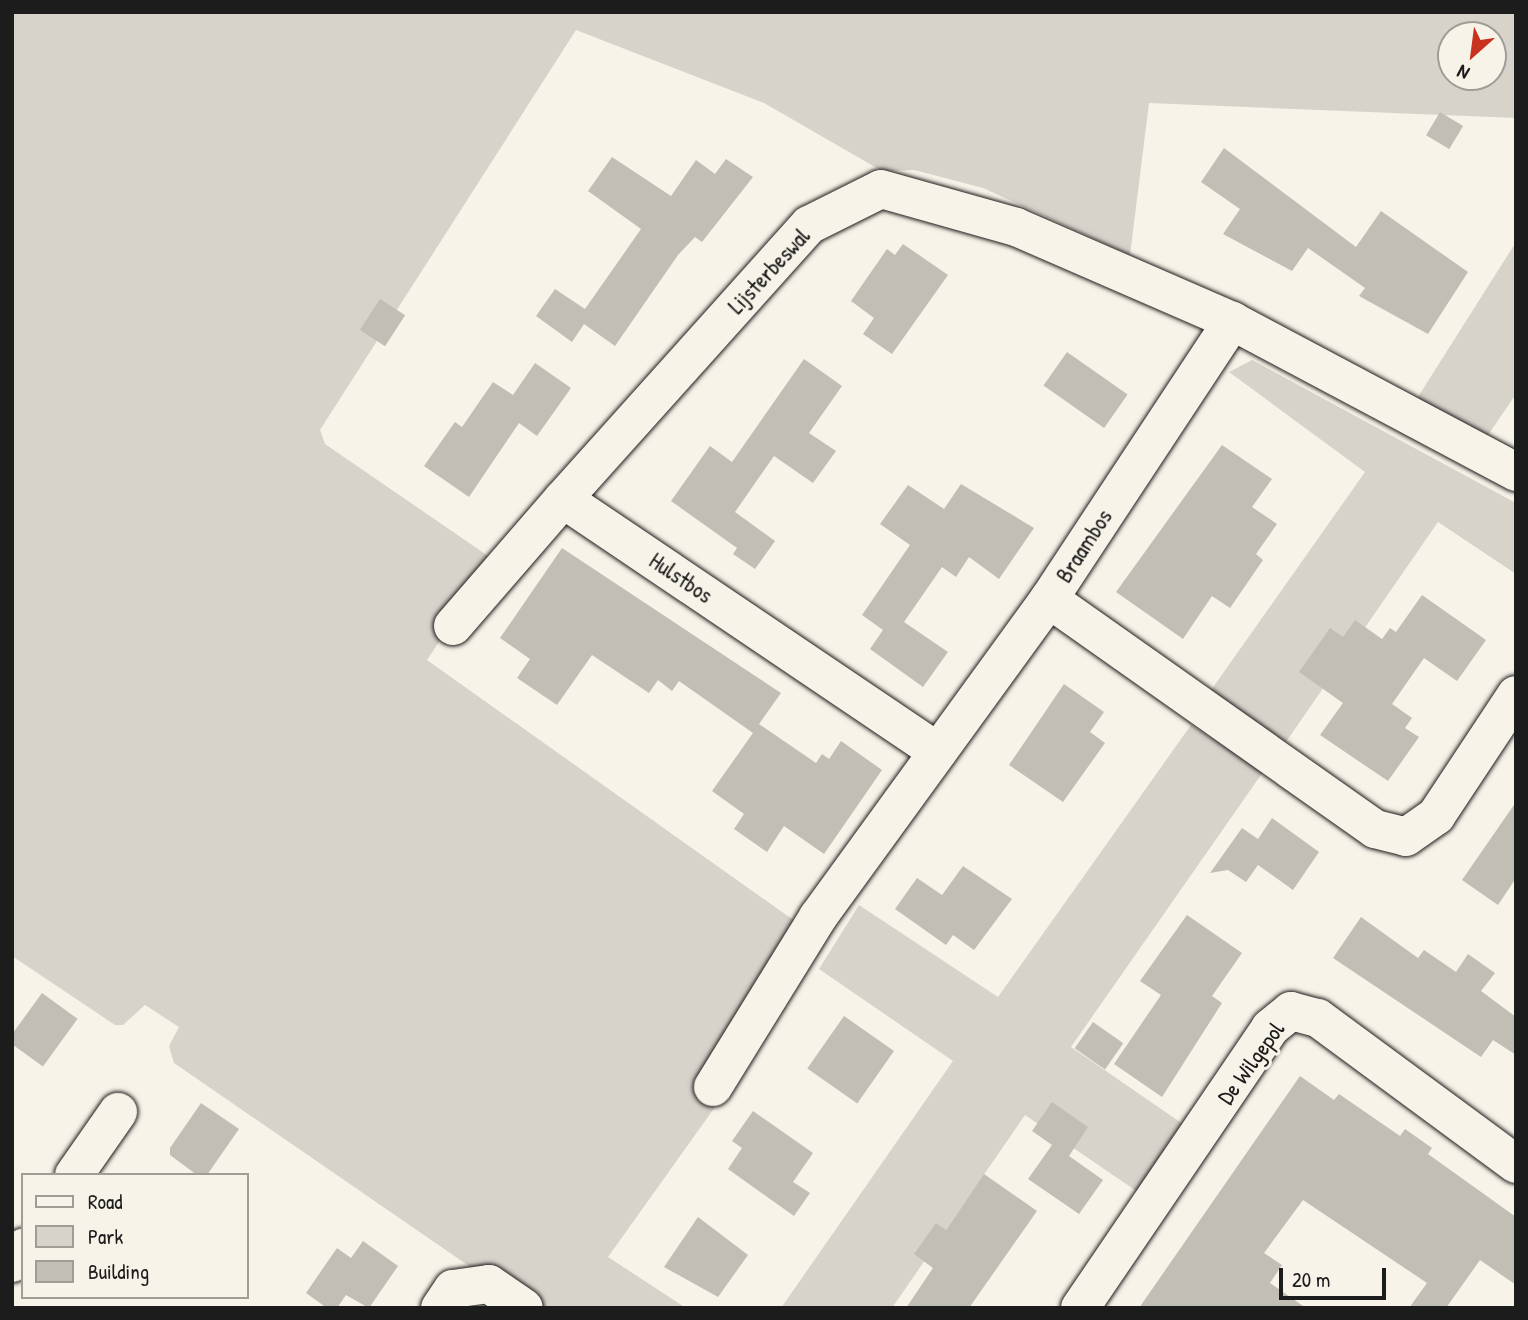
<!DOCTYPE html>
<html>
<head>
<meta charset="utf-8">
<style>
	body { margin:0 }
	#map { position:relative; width:1528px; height:1320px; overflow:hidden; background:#f7f3e8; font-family:"Patrick Hand",sans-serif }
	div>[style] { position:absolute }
	.green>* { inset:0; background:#d7d3cb }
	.building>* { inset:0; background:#c0beb5; transform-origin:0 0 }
	.roads { filter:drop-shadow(0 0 2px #1c1c1c) drop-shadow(0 0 2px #1c1c1c) }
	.minor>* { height:38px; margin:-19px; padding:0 19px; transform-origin:19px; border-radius:19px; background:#f7f3e8 }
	span { translate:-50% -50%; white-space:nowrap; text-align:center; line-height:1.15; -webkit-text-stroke:6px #f7f3e8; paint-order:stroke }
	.street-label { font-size:23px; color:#1c1c1c }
	.frame { position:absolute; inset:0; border:14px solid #1c1c1c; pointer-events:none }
	.legend { position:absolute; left:21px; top:1173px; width:228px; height:126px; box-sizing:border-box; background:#f7f3e8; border:2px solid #9f9d96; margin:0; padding:9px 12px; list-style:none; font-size:21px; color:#1c1c1c }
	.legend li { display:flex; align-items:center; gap:14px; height:35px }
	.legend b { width:35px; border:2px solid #9f9d96 }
	.north { position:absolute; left:1437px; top:21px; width:70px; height:70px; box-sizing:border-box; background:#f7f3e8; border:2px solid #9f9d96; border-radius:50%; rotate:208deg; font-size:19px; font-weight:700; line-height:28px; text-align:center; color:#1c1c1c }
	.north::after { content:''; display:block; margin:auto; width:24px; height:32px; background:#c8321e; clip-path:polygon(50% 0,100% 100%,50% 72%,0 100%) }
	.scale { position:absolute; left:1279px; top:1268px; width:107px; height:32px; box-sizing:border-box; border:4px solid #1c1c1c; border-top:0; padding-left:9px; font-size:21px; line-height:24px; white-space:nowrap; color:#1c1c1c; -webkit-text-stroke:5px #f7f3e8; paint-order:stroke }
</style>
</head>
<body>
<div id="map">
	<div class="green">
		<div style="clip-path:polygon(evenodd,12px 12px,1516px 12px,1516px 118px,1149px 103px,1130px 255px,983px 188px,914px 170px,882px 171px,764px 103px,576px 30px,320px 430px,325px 444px,494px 560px,427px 660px,806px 929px,725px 1093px,608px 1257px,686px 1308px,530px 1308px,174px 1063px,169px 1046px,179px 1027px,145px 1005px,123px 1025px,115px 1025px,12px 956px,12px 12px,1451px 35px,1493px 35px,1493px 77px,1451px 77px,1451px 35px)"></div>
		<div style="clip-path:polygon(1516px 242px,1516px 394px,1486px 438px,1416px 400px)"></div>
		<div style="clip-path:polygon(1252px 360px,1516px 503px,1516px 574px,1438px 522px,1279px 752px,1202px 703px,1365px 472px,1229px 372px)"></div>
		<div style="clip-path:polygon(1191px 725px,1263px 772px,1071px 1047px,1196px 1133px,1151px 1201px,1025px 1115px,892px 1308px,781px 1308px,953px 1061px,819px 969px,859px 905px,998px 997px)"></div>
	</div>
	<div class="building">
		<div style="left:1440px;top:112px;width:27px;height:27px;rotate:31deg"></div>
		<div style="clip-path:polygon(1224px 148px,1356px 247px,1381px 211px,1468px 272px,1428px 334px,1359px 296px,1365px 288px,1308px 248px,1292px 271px,1223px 234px,1240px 209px,1201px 182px)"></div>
		<div style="clip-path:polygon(612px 157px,671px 196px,696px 160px,715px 174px,726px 159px,753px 177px,702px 242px,695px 237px,678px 255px,615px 346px,584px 324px,572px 342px,536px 316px,555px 289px,585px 309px,641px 229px,588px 191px)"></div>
		<div style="clip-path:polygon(903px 244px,948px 275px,892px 354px,863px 334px,874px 318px,851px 301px,887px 249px,895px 255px)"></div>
		<div style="left:380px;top:299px;width:30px;height:37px;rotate:33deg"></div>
		<div style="left:1067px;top:352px;width:74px;height:41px;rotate:35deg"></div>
		<div style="clip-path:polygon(804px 359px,842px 386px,809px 433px,836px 451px,813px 483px,774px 456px,735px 512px,775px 541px,755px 569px,733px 554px,737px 548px,671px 501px,710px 446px,732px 462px)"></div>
		<div style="clip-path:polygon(535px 363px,571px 388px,537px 436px,519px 423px,469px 497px,424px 466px,455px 422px,462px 427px,493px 382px,513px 395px)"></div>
		<div style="clip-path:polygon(1222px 445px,1272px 479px,1252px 507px,1277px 524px,1256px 554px,1263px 560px,1230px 608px,1212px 596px,1183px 639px,1116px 592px)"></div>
		<div style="clip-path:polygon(961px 484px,1034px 528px,999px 579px,969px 557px,956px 577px,942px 567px,904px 622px,948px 652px,923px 687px,870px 649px,883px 630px,862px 615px,910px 545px,880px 524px,908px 485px,944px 509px)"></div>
		<div style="clip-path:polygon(562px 548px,781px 693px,759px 724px,816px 763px,822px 754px,829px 759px,841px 741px,882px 770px,824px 854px,784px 826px,767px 852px,734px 829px,744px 814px,712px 791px,753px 733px,679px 681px,672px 691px,658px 680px,649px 693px,592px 655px,557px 705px,517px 678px,530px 659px,500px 638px)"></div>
		<div style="clip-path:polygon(1422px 595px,1486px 640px,1457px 681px,1424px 658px,1392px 704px,1412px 718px,1405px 728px,1419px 737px,1388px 781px,1320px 735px,1343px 703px,1299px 672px,1330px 628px,1343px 637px,1355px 620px,1382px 639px,1390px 628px,1396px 632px)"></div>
		<div style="clip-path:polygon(1064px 684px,1104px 712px,1090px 732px,1105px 743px,1063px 802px,1009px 765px)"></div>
		<div style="clip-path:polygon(1516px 802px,1516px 878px,1498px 905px,1462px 880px)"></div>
		<div style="clip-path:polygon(1272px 818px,1319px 852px,1293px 890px,1258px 865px,1246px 882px,1228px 870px,1210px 873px,1242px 828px,1258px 839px)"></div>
		<div style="clip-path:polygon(963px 866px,1012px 899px,974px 950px,953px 935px,946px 945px,895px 909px,917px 878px,942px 895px)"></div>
		<div style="clip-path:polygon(1187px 915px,1242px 953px,1212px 996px,1222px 1003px,1162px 1097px,1114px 1064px,1161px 995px,1140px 981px)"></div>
		<div style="clip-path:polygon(1361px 917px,1418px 958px,1424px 950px,1456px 972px,1468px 954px,1495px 973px,1481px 991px,1516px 1017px,1516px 1055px,1493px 1040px,1481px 1057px,1333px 958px)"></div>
		<div style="left:42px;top:993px;width:44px;height:59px;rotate:36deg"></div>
		<div style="left:844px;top:1016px;width:61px;height:64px;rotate:35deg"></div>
		<div style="left:1093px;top:1022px;width:37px;height:32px;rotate:35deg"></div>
		<div style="clip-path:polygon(1300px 1076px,1334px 1100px,1339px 1094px,1400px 1136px,1405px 1129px,1432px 1148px,1428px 1154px,1516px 1217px,1516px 1285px,1480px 1260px,1446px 1308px,1409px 1308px,1427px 1283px,1303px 1200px,1264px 1253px,1282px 1265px,1270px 1283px,1306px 1308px,1139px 1308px)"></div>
		<div style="clip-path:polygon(1052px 1102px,1088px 1127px,1069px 1156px,1103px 1180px,1079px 1214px,1028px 1179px,1052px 1145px,1032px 1131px)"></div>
		<div style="clip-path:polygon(201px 1103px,239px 1129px,207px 1175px,197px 1175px,170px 1155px,170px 1148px)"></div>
		<div style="clip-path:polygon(753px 1111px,813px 1153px,793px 1182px,810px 1193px,794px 1216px,728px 1169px,742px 1148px,732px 1141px)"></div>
		<div style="clip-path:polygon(984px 1174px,1037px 1211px,969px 1308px,906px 1308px,933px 1268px,914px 1254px,936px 1223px,946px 1230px)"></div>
		<div style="clip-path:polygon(698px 1217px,748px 1255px,718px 1297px,664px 1267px)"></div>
		<div style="clip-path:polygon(363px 1241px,398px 1266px,369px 1308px,346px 1295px,337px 1308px,327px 1308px,306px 1293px,337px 1248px,351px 1258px)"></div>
	</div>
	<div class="roads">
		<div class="minor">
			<div style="left:563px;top:499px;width:368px;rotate:-48.1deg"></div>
			<div style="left:809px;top:225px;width:80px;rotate:-26.6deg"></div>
			<div style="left:881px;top:189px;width:140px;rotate:15.7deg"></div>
			<div style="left:1016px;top:227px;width:236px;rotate:23.5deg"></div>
			<div style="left:1049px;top:599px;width:399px;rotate:35.2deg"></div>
			<div style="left:1375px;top:829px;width:32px;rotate:14deg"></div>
			<div style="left:1406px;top:837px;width:37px;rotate:-35deg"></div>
			<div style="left:1436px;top:816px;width:145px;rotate:-56.5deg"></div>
			<div style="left:453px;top:626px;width:168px;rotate:-49.1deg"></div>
			<div style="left:563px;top:499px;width:452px;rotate:34deg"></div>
			<div style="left:713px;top:1087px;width:200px;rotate:-58.3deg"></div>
			<div style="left:818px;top:917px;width:393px;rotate:-54deg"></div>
			<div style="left:1049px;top:599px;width:333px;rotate:-56.6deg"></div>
			<div style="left:1232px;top:321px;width:322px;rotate:28deg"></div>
			<div style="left:74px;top:1175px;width:77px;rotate:-55.1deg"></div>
			<div style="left:12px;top:1263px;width:19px;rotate:-54deg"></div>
			<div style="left:440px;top:1308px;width:23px;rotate:-56deg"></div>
			<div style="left:453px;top:1289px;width:36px;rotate:-8deg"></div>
			<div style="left:489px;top:1284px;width:42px;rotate:34.4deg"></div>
			<div style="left:1080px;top:1308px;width:338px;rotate:-55.8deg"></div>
			<div style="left:1270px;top:1028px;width:27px;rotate:-39deg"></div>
			<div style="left:1291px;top:1011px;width:28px;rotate:15deg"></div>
			<div style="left:1318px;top:1018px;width:246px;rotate:36.4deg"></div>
		</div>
	</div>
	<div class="street-label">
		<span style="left:769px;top:271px;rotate:-47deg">Lijsterbeswal</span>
		<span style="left:1084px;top:546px;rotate:-57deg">Braambos</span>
		<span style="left:681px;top:578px;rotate:34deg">Hulstbos</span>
		<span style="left:1251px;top:1063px;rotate:-54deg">De Wilgepol</span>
	</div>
	<div class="frame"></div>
	<ul class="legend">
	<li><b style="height:9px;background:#f7f3e8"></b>Road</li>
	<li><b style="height:19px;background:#d7d3cb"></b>Park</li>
	<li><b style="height:19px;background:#c0beb5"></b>Building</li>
	</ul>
	<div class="north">N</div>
	<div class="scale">20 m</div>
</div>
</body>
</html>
